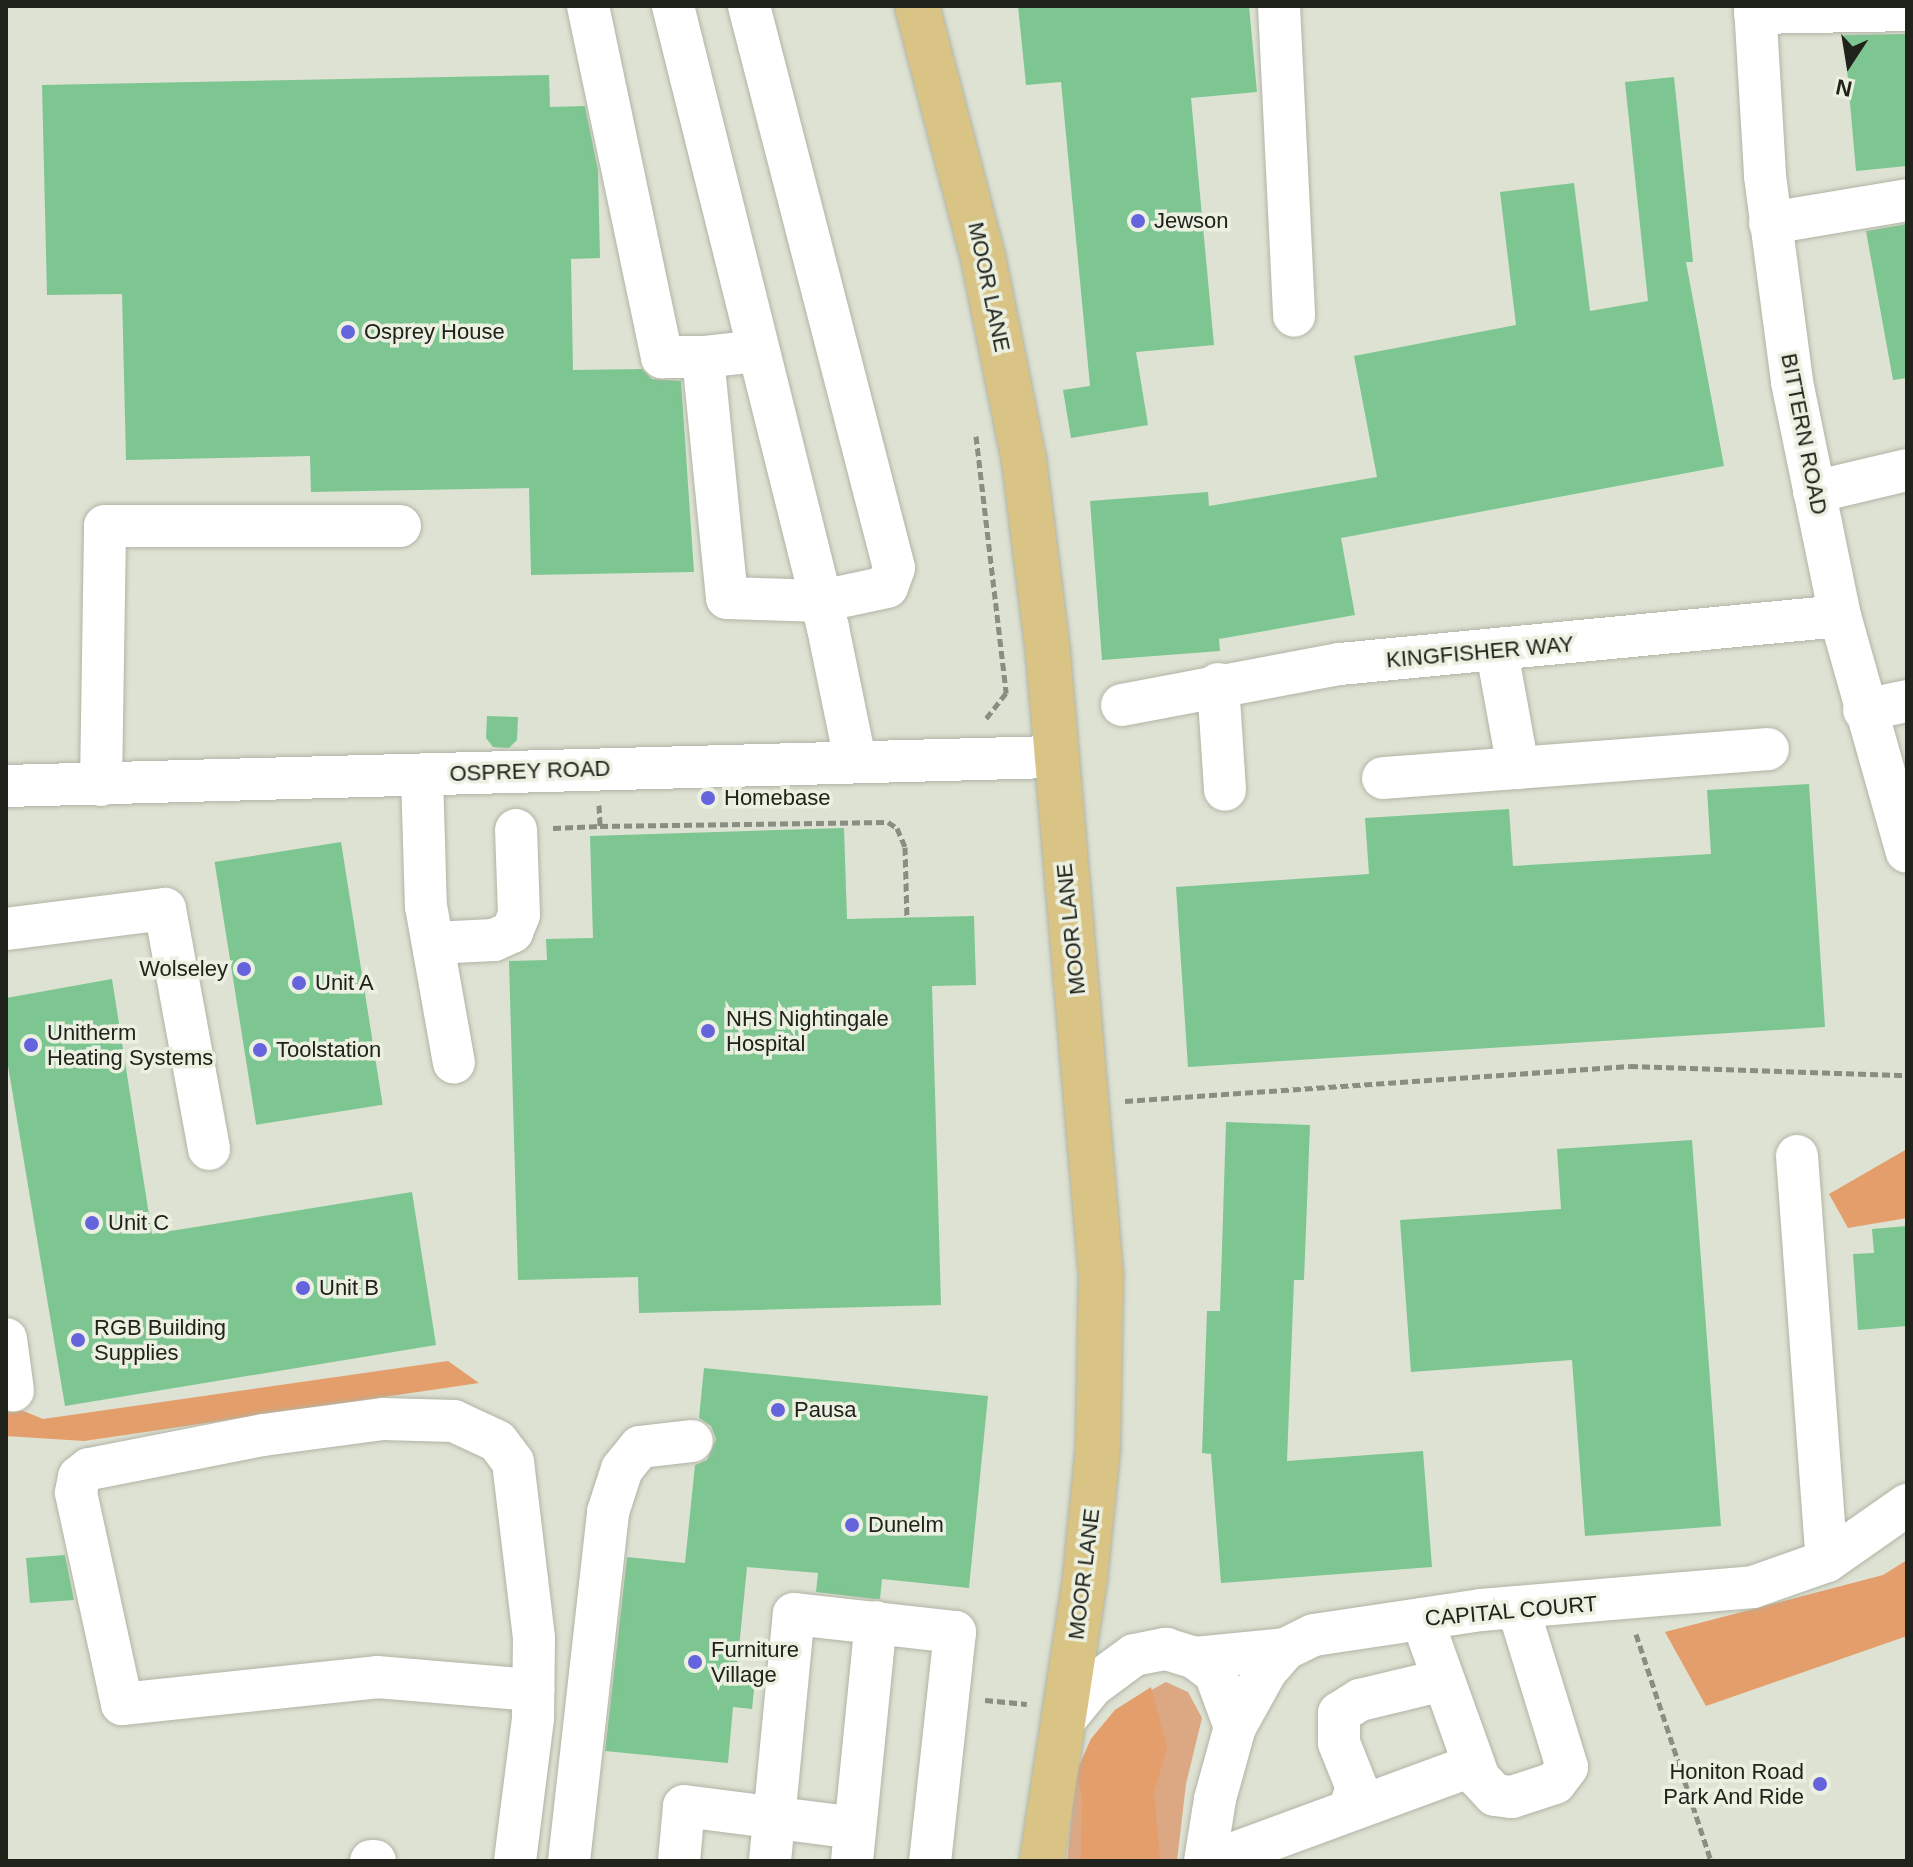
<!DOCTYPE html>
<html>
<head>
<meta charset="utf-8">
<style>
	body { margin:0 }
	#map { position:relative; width:1913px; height:1867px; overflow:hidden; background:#dee2d3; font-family:Helvetica,sans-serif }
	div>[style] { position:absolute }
	.green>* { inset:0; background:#dca883 }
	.forest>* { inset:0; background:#e39e6c }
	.building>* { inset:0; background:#7dc691; transform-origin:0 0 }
	.path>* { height:5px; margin-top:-2.5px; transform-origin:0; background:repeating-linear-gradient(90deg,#898d82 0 8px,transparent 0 12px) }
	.roads { filter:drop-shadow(0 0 2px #b0b4a5) drop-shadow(0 0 2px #b0b4a5) }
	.minor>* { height:42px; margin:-21px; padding:0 21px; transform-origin:21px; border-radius:21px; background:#fff }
	.major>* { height:44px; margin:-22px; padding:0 22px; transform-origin:22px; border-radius:22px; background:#d9c385 }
	.dots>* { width:22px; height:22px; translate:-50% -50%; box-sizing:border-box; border:4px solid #ebf0e0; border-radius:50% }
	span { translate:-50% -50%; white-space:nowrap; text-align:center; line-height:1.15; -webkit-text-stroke:7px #ebf0e0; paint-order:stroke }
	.poi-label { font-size:22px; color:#20221c }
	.left { translate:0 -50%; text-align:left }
	.right { translate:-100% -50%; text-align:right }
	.street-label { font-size:22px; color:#20221c }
	.frame { position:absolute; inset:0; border:8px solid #20221c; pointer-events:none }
	.north { position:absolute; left:1809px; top:24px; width:80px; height:80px; -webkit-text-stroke:6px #ebf0e0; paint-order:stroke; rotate:192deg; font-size:22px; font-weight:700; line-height:32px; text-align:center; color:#20221c }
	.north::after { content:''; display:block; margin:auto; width:28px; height:36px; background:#20221c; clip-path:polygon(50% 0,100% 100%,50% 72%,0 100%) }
</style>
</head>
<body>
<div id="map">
	<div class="green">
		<div style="clip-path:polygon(1166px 1682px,1188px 1692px,1202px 1718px,1186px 1784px,1177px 1861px,1067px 1861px,1076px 1773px,1091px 1739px,1115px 1710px)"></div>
	</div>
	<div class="forest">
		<div style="clip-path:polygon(1907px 1149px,1907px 1218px,1848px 1228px,1829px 1194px)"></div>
		<div style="clip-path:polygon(448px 1361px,479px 1383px,84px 1441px,6px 1436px,6px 1404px,43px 1419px)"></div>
		<div style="clip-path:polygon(1907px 1560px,1907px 1636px,1706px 1706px,1665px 1632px,1883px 1575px)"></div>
		<div style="clip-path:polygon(1151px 1687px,1167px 1748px,1154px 1792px,1160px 1861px,1081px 1861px,1082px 1795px,1076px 1773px,1091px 1739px,1115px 1710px)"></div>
	</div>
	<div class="building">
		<div style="clip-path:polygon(1018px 6px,1249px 6px,1257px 92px,1191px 98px,1214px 345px,1136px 352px,1148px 425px,1071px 438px,1063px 390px,1090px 386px,1061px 82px,1026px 85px)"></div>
		<div style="clip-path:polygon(1907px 34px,1907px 166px,1856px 171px,1844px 35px)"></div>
		<div style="clip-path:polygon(549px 75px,550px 107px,585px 106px,598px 170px,600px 258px,571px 259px,573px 370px,642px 369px,652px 379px,681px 381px,694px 572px,531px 575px,529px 488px,311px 492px,310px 456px,126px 460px,122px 294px,47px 295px,42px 85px)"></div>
		<div style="clip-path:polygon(1674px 77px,1693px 262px,1686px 262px,1724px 466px,1341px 538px,1355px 615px,1219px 639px,1220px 651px,1102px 660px,1090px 501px,1208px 492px,1209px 506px,1377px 477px,1354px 356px,1516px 325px,1500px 192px,1574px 183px,1590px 311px,1648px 301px,1625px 82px)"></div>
		<div style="clip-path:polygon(1907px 224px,1907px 378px,1893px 380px,1866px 231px)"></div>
		<div style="clip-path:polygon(487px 716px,518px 717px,517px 740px,509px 748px,493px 747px,486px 738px)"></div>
		<div style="clip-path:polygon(1809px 784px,1825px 1027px,1188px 1067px,1176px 887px,1369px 874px,1365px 818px,1509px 809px,1513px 866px,1711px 854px,1707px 790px)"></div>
		<div style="clip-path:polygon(844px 828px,847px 919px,974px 916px,976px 985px,932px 986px,941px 1305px,639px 1313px,638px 1277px,518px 1280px,509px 961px,547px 960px,546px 939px,593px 938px,590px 836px)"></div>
		<div style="left:341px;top:842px;width:266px;height:128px;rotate:81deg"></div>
		<div style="clip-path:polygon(112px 979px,152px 1234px,412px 1192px,436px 1345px,65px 1406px,6px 1054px,6px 998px)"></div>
		<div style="clip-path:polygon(1226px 1122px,1310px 1125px,1304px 1280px,1294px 1280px,1287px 1461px,1423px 1451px,1432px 1567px,1221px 1583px,1211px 1454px,1202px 1453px,1207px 1311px,1220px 1311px)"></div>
		<div style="clip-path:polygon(1692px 1140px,1721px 1526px,1585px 1536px,1572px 1360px,1411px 1372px,1400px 1220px,1561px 1209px,1557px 1149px)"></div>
		<div style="clip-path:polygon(1907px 1226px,1907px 1326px,1858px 1330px,1853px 1254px,1874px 1253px,1872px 1229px)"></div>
		<div style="clip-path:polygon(704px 1368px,988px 1396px,969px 1588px,882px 1579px,880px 1599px,874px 1599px,816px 1592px,818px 1573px,747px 1567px,737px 1668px,756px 1670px,752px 1709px,733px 1707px,728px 1763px,605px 1751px,627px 1557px,685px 1563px,695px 1465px,707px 1460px,716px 1439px,711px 1426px,699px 1418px)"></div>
		<div style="clip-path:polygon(65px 1555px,74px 1600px,30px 1603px,26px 1558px)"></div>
	</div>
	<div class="path">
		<div style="left:976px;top:436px;width:259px;rotate:83.3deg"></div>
		<div style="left:1006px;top:693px;width:34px;rotate:128deg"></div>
		<div style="left:599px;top:805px;width:21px;rotate:87deg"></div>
		<div style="left:600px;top:826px;width:288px;rotate:-0.8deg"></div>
		<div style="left:888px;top:822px;width:11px;rotate:34deg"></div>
		<div style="left:897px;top:828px;width:21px;rotate:67deg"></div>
		<div style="left:905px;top:847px;width:71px;rotate:88.4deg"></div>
		<div style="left:553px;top:828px;width:47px;rotate:-2.4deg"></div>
		<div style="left:1125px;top:1101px;width:506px;rotate:-3.96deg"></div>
		<div style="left:1630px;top:1066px;width:277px;rotate:1.9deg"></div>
		<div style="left:1636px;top:1634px;width:239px;rotate:71.7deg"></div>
		<div style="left:985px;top:1700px;width:42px;rotate:5.4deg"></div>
	</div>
	<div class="roads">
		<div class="minor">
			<div style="left:588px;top:6px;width:359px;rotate:78.1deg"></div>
			<div style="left:662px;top:357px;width:41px"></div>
			<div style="left:673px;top:6px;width:641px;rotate:76.01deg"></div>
			<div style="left:828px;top:628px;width:134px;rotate:78.4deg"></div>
			<div style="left:749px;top:6px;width:580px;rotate:75.53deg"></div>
			<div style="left:894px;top:568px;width:20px;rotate:110deg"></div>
			<div style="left:887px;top:587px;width:67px;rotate:168deg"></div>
			<div style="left:821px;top:601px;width:94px;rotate:-178.2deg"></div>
			<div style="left:727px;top:598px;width:242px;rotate:-95.7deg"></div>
			<div style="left:703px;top:357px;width:54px;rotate:-6.3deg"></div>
			<div style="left:1279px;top:6px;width:310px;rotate:87.2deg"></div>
			<div style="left:1755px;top:6px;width:170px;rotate:86.6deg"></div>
			<div style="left:1765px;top:176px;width:208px;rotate:82.5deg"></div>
			<div style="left:1792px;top:382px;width:239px;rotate:78.4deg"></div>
			<div style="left:1840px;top:616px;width:245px;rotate:74.2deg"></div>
			<div style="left:1755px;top:13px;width:152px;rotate:-1.1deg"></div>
			<div style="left:1770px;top:223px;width:139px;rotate:-9.5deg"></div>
			<div style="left:1814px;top:492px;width:96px;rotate:-13.3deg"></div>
			<div style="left:1497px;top:652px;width:118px;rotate:79.7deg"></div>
			<div style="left:1218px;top:684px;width:106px;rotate:86.2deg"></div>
			<div style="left:1122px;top:705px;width:222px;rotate:-10.7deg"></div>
			<div style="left:1340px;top:664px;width:502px;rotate:-5.48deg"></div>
			<div style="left:1864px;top:710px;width:44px;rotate:-11.8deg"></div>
			<div style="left:422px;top:775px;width:131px;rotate:88.3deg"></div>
			<div style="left:426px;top:906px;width:159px;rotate:79.9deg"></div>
			<div style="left:1383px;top:778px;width:386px;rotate:-4.3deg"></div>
			<div style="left:101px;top:785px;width:259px;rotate:-89.1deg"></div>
			<div style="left:105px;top:526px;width:295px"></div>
			<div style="left:6px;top:786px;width:1048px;rotate:-1.59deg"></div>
			<div style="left:6px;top:929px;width:160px;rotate:-7.2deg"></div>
			<div style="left:165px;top:909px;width:244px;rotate:79.6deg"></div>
			<div style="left:433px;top:943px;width:61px;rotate:-2.8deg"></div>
			<div style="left:494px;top:940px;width:20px;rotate:-24deg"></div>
			<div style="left:512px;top:932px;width:18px;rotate:-68deg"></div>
			<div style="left:519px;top:915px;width:85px;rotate:-92deg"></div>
			<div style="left:1797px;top:1156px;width:406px;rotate:85.8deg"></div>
			<div style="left:6px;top:1339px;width:52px;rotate:82.3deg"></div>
			<div style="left:1422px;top:1619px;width:169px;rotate:70.3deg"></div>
			<div style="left:1479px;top:1778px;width:23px;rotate:47deg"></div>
			<div style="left:1495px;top:1795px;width:17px;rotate:7deg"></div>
			<div style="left:1512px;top:1797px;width:45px;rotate:-18deg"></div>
			<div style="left:1555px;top:1783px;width:20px;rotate:-53deg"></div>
			<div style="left:1567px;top:1767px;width:166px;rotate:-107.1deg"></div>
			<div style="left:1195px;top:1658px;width:90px;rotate:-5.7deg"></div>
			<div style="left:1285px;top:1649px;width:32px;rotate:-26deg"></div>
			<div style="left:1314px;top:1635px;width:169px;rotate:-8.5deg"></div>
			<div style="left:1481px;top:1610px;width:273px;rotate:-4.8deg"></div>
			<div style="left:1753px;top:1587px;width:78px;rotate:-19.4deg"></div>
			<div style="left:1827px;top:1561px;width:98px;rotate:-35deg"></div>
			<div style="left:1066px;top:1718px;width:41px;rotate:-50.9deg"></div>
			<div style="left:1092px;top:1686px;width:52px;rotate:-36.4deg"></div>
			<div style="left:1134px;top:1655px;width:33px;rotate:-11deg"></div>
			<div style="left:1166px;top:1649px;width:30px;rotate:17deg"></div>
			<div style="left:1195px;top:1658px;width:25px;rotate:37deg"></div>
			<div style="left:1215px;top:1673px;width:58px;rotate:69.7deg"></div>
			<div style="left:1350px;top:1807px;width:20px;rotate:-70deg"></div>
			<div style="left:1357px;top:1788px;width:48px;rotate:-111.8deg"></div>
			<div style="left:1339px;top:1743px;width:30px;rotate:-90deg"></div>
			<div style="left:1339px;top:1713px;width:25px;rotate:-32deg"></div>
			<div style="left:1360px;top:1700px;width:85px;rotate:-13.5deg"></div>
			<div style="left:371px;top:1861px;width:4px"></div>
			<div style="left:515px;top:1861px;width:144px;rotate:-82.8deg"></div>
			<div style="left:533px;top:1718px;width:80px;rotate:-89.3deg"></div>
			<div style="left:534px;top:1638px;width:177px;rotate:-96.8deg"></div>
			<div style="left:513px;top:1462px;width:26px;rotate:-127deg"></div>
			<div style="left:497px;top:1441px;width:47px;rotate:-155.1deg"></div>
			<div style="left:454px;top:1421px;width:71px;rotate:-178.4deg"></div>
			<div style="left:383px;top:1419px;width:121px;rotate:172.4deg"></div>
			<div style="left:263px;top:1435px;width:177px;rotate:168.9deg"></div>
			<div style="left:89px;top:1469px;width:13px;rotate:141deg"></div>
			<div style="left:79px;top:1477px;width:16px;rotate:101deg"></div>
			<div style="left:76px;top:1493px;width:216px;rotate:77.7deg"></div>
			<div style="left:122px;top:1704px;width:256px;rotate:-6deg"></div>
			<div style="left:377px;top:1677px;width:157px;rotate:4.8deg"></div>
			<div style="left:569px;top:1861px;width:351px;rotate:-83.6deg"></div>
			<div style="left:608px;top:1512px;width:45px;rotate:-72deg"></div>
			<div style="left:622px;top:1469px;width:28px;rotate:-51deg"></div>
			<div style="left:640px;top:1447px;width:52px;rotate:-6.6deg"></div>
			<div style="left:679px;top:1861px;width:55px;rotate:-84.8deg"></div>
			<div style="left:684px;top:1806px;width:172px;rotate:7.3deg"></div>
			<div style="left:770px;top:1861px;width:248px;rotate:-84.5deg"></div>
			<div style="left:794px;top:1614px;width:162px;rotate:6.4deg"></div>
			<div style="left:955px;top:1632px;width:230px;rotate:96.2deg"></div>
			<div style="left:852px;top:1861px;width:240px;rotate:-84.3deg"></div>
			<div style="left:1205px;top:1861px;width:63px;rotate:-80.8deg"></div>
			<div style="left:1215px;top:1799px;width:75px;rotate:-74.5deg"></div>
			<div style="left:1235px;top:1727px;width:64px;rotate:-61deg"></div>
			<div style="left:1266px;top:1671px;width:29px;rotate:-49deg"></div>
			<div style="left:1213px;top:1861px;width:278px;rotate:-20.2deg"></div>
		</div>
		<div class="major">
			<div style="left:917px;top:6px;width:260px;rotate:75.3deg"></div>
			<div style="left:983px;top:257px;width:207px;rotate:78.6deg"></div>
			<div style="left:1024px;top:460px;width:194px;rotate:82.9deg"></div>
			<div style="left:1048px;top:653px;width:624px;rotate:85.13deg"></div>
			<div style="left:1101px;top:1275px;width:173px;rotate:91deg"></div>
			<div style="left:1098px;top:1448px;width:132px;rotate:95.7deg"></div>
			<div style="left:1085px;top:1579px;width:285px;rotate:98.7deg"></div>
		</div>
	</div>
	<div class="dots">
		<div style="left:1138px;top:221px;background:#6564dd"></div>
		<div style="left:348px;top:332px;background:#6564dd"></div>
		<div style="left:708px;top:798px;background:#6564dd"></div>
		<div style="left:244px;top:969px;background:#6564dd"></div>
		<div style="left:299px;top:983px;background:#6564dd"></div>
		<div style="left:708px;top:1031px;background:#6564dd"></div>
		<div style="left:31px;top:1045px;background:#6564dd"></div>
		<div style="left:260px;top:1050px;background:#6564dd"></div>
		<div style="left:92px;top:1223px;background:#6564dd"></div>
		<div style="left:303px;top:1288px;background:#6564dd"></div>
		<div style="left:78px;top:1340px;background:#6564dd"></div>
		<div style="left:778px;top:1410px;background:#6564dd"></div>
		<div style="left:852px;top:1525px;background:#6564dd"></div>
		<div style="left:695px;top:1662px;background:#6564dd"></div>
		<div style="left:1820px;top:1784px;background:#6564dd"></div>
	</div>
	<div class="poi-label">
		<span class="left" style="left:1154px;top:221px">Jewson</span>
		<span class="left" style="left:364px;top:332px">Osprey House</span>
		<span class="left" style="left:724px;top:798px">Homebase</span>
		<span class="right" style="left:228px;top:969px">Wolseley</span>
		<span class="left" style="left:315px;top:983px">Unit A</span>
		<span class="left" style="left:726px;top:1031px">NHS Nightingale<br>Hospital</span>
		<span class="left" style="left:47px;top:1045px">Unitherm<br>Heating Systems</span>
		<span class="left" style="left:276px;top:1050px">Toolstation</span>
		<span class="left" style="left:108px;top:1223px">Unit C</span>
		<span class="left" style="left:319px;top:1288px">Unit B</span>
		<span class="left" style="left:94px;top:1340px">RGB Building<br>Supplies</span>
		<span class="left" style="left:794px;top:1410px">Pausa</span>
		<span class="left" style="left:868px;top:1525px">Dunelm</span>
		<span class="left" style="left:711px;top:1662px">Furniture<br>Village</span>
		<span class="right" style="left:1804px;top:1784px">Honiton Road<br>Park And Ride</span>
	</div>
	<div class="street-label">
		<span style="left:989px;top:287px;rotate:78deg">MOOR LANE</span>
		<span style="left:1804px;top:434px;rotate:79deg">BITTERN ROAD</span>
		<span style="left:1480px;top:652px;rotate:-5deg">KINGFISHER WAY</span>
		<span style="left:530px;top:771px;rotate:-2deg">OSPREY ROAD</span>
		<span style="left:1071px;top:929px;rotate:-96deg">MOOR LANE</span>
		<span style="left:1084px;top:1574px;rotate:-83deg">MOOR LANE</span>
		<span style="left:1511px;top:1611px;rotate:-5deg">CAPITAL COURT</span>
	</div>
	<div class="frame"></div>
	<div class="north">N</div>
</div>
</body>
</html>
